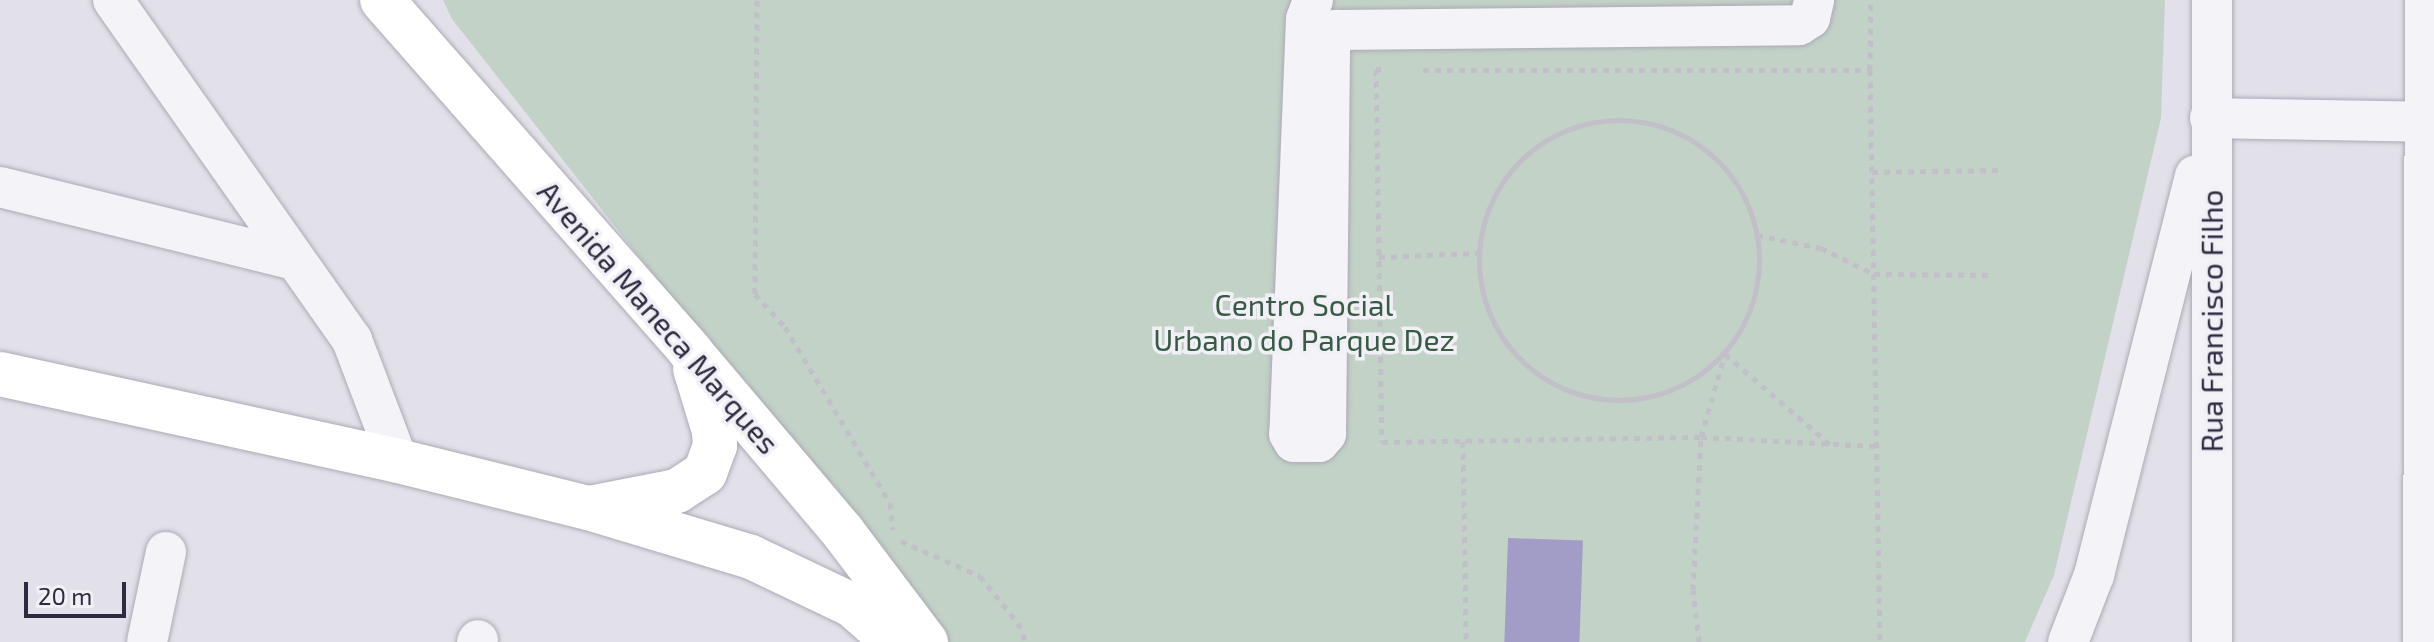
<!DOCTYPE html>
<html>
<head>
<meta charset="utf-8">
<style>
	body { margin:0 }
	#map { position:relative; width:2434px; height:642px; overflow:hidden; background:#e2e1e9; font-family:"Exo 2",sans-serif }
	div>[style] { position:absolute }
	.green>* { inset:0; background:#c2d2c7 }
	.water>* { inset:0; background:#a19dc7; transform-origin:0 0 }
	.path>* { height:5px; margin-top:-2.5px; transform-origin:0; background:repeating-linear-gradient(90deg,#c1bfc7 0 6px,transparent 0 12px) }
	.path>.ring { margin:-2.5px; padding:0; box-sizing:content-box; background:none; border:5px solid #c1bfc7; border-radius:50% }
	.roads { filter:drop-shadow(0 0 2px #acaab6) drop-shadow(0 0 2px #acaab6) }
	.minor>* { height:40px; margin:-20px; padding:0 20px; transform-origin:20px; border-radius:20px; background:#f4f3f7 }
	.major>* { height:44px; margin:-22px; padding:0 22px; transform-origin:22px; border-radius:22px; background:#fff }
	span { translate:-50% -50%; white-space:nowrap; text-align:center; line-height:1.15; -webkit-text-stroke:7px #f1f0f6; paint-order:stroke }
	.park-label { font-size:30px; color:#385b45 }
	.street-label { font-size:30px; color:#2e2a40 }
	.scale { position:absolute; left:24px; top:582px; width:102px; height:36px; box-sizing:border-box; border:4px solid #2e2a40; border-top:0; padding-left:10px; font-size:24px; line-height:28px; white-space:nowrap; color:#2e2a40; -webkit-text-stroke:6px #f1f0f6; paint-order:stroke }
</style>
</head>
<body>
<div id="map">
	<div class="green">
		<div style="clip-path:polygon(443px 0,2165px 0,2161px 118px,2054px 575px,2025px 642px,942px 642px,452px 19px)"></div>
	</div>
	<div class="water">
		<div style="left:1508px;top:538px;width:75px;height:104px;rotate:2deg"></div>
	</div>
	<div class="path">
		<div style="left:757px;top:0;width:294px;rotate:90.4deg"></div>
		<div style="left:755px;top:294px;width:45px;rotate:47.7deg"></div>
		<div style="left:785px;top:327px;width:205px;rotate:59.2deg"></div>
		<div style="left:890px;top:503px;width:27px;rotate:84deg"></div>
		<div style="left:1381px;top:69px;width:5px;rotate:180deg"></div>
		<div style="left:1376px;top:69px;width:373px;rotate:89.1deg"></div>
		<div style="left:1382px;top:442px;width:319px;rotate:-0.9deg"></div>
		<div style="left:1701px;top:437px;width:86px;rotate:-73.9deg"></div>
		<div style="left:1725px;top:354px;width:143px;rotate:40.7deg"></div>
		<div style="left:1423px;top:70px;width:447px"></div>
		<div style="left:1870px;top:70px;width:572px;rotate:89deg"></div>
		<div style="left:1870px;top:70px;width:70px;rotate:-89.2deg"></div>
		<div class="ring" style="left:1479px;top:120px;width:275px;height:275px"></div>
		<div style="left:1872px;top:172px;width:129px;rotate:-0.9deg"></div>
		<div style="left:1757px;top:235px;width:65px;rotate:11.5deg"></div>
		<div style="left:1821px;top:248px;width:59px;rotate:26.1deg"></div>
		<div style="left:1874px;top:274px;width:119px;rotate:0.5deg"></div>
		<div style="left:1379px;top:257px;width:99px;rotate:-2.3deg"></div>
		<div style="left:1463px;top:441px;width:201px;rotate:89.1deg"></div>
		<div style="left:901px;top:541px;width:86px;rotate:23.9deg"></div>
		<div style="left:980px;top:576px;width:60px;rotate:51deg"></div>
		<div style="left:1018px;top:623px;width:21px;rotate:67deg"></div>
		<div style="left:1699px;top:642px;width:52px;rotate:-96.6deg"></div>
		<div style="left:1693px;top:590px;width:153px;rotate:-87deg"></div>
		<div style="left:1701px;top:437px;width:176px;rotate:2.9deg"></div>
	</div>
	<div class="roads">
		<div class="minor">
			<div style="left:113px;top:0;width:416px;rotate:54.9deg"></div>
			<div style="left:352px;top:340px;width:129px;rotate:69.2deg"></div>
			<div style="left:1313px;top:0;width:20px;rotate:110deg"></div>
			<div style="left:1306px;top:19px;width:415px;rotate:92.3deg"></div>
			<div style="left:1289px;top:434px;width:9px;rotate:58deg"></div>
			<div style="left:1294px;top:442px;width:25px"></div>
			<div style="left:1319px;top:442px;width:11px;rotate:-49deg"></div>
			<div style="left:1326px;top:434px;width:393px;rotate:-89.4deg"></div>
			<div style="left:1330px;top:41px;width:13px;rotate:-61deg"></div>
			<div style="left:1336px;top:30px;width:463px;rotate:-0.6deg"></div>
			<div style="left:1799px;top:25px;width:13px;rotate:-32deg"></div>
			<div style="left:1810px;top:18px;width:18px;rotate:-77deg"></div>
			<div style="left:2212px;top:0;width:642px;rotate:90deg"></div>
			<div style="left:2210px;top:118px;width:224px;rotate:1deg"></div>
			<div style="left:0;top:187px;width:304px;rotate:13.9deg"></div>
			<div style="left:147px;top:642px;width:92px;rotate:-78.1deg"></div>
			<div style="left:477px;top:642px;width:2px;rotate:-63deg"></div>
			<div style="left:2068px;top:642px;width:72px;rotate:-68.8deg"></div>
			<div style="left:2094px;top:575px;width:412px;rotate:-75.8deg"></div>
			<div style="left:2423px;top:642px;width:642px;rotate:-89.82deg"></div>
		</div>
		<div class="major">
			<div style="left:382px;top:0;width:467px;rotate:48.7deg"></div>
			<div style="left:690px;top:351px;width:237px;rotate:49.8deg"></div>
			<div style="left:843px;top:532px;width:138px;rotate:53deg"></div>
			<div style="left:0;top:374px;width:407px;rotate:12.3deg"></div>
			<div style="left:398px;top:461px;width:196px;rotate:13.9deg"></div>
			<div style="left:588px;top:508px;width:170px;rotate:16.7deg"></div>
			<div style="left:751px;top:557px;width:112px;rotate:25.4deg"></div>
			<div style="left:852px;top:605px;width:56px;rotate:41.4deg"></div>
			<div style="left:594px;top:507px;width:85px;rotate:-10.9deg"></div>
			<div style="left:677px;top:491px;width:33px;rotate:-33deg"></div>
			<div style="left:705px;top:473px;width:29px;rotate:-70deg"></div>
			<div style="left:715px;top:446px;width:15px;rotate:-94deg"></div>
			<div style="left:714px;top:431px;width:65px;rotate:-107deg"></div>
		</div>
	</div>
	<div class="park-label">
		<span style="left:1304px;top:321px">Centro Social<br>Urbano do Parque Dez</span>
	</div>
	<div class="street-label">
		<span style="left:659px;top:317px;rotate:49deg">Avenida Maneca Marques</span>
		<span style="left:2211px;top:321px;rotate:-90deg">Rua Francisco Filho</span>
	</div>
	<div class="scale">20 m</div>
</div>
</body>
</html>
